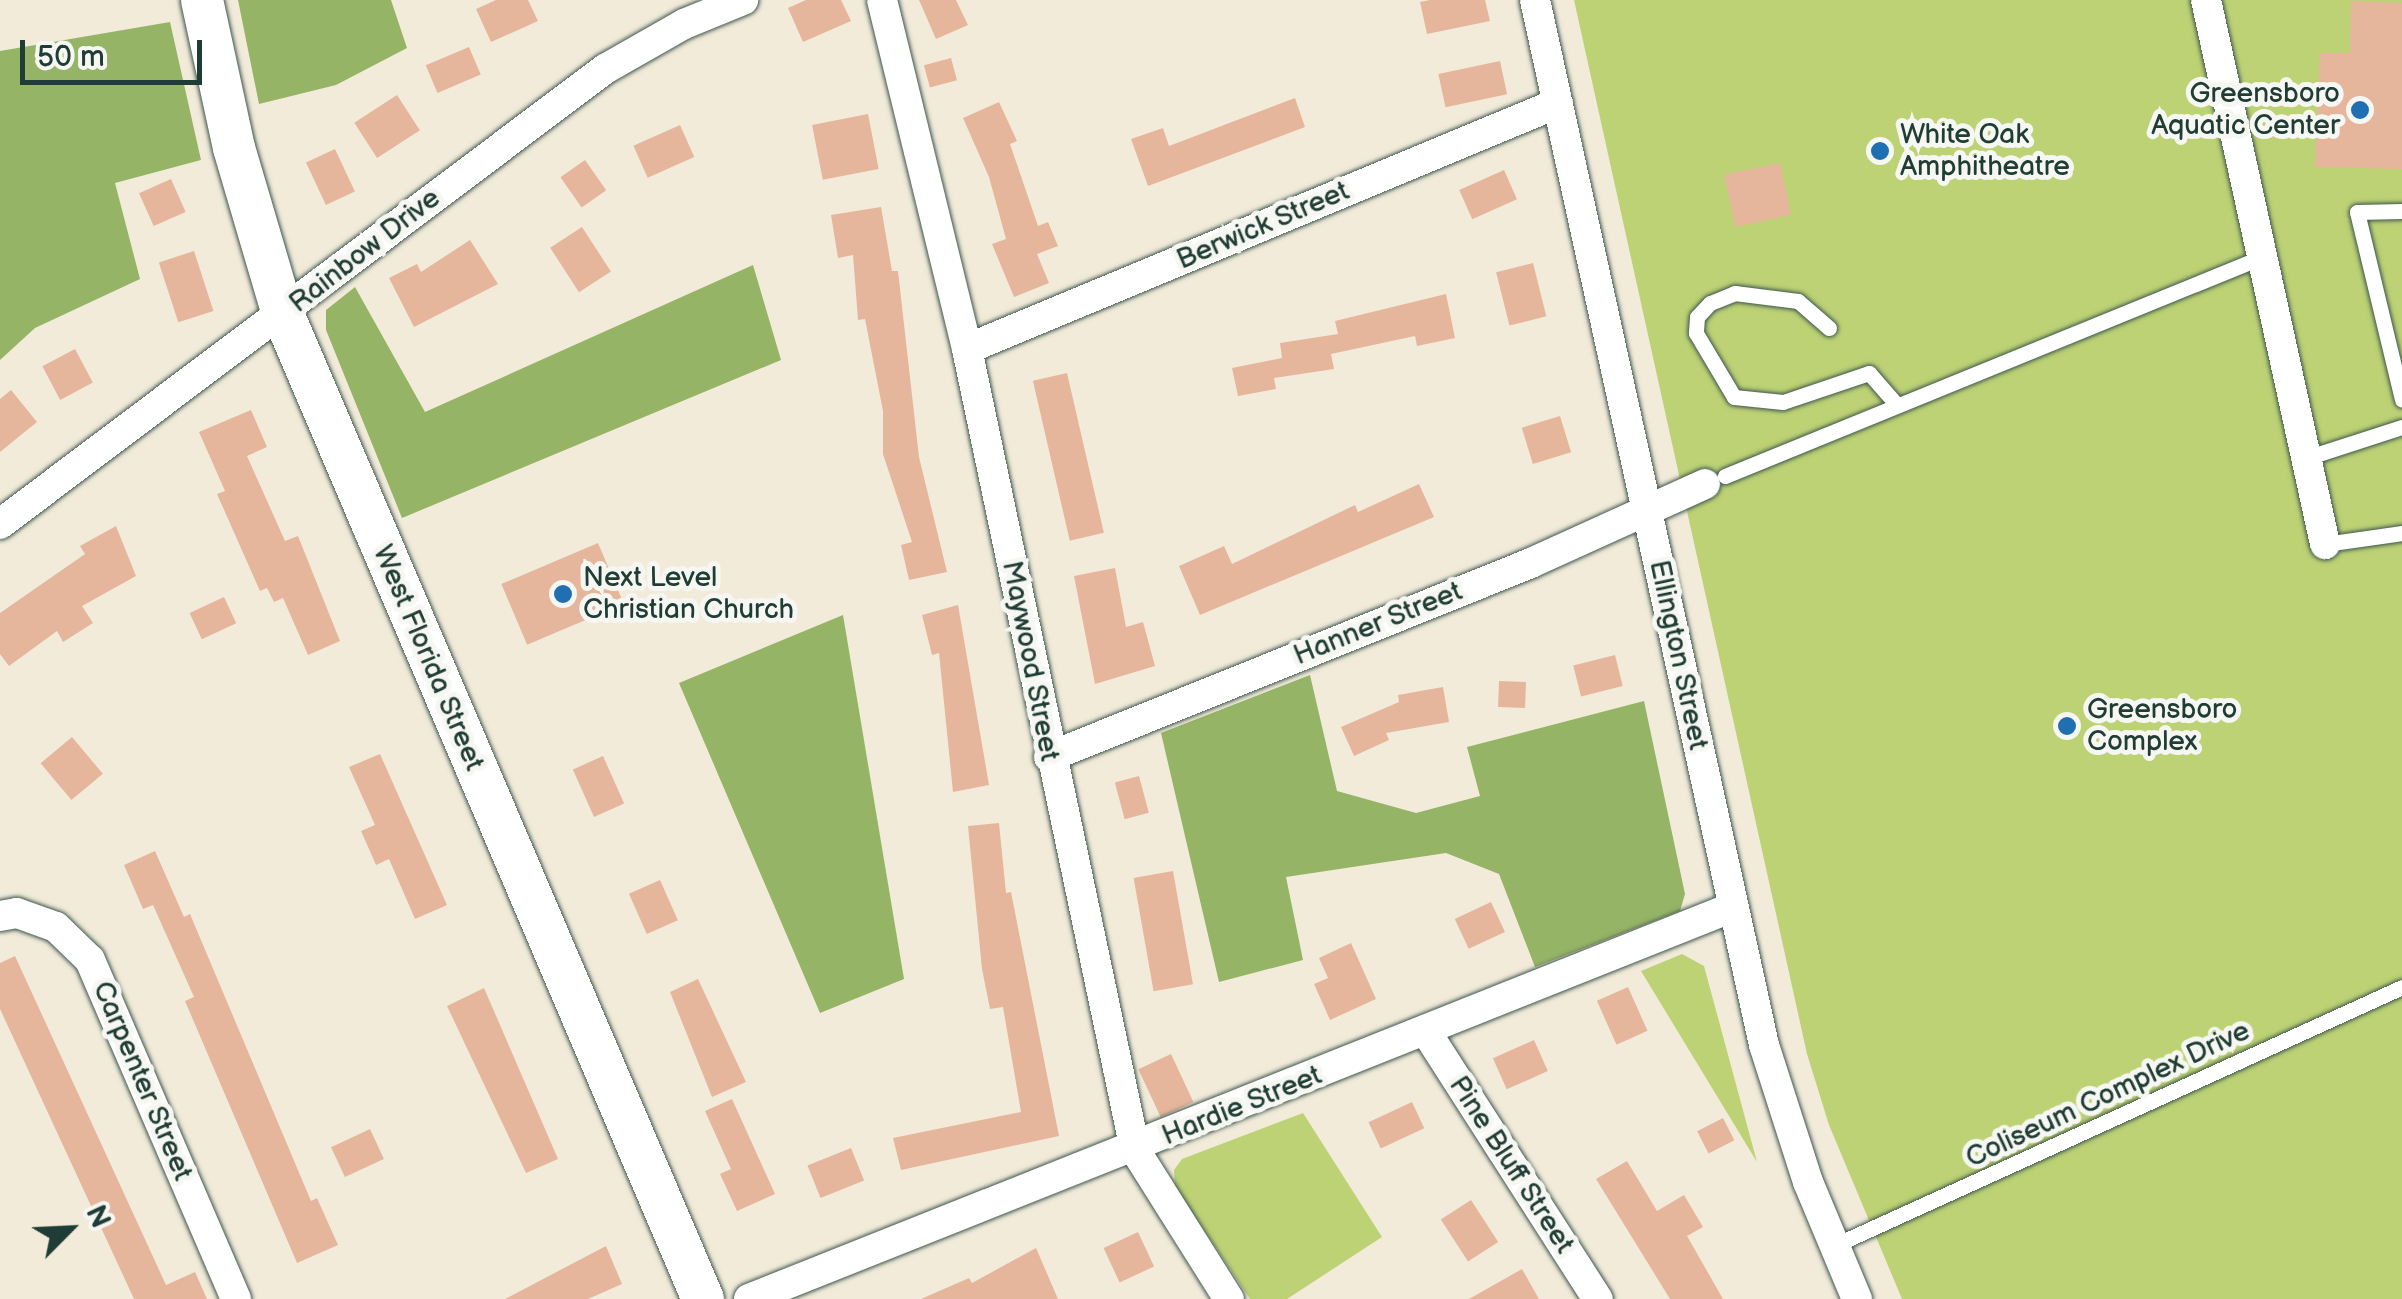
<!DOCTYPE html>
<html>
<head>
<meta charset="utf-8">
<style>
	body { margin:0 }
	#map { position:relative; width:2402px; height:1299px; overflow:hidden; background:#f2ebda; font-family:"Balsamiq Sans",sans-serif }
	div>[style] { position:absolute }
	.green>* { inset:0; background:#bdd275 }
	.forest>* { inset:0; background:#96b466 }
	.building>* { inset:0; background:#e6b69c; transform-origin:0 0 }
	.roads { filter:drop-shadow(0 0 2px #3f574d) drop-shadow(0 0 2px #3f574d) }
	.lane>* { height:15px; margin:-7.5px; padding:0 7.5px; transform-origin:7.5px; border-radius:7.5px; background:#fff }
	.street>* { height:30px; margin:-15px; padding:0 15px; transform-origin:15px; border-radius:15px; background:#fff }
	.secondary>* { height:42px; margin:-21px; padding:0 21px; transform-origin:21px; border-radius:21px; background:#fff }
	.dots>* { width:28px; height:28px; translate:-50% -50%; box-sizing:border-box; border:5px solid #f6f6f2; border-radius:50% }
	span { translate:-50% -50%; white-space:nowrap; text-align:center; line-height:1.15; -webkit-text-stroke:10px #f6f6f2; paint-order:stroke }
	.poi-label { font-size:28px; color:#1f3d34 }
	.right { translate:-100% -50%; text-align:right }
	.left { translate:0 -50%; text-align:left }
	.street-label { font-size:28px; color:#1f3d34 }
	.north { position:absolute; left:20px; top:1179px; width:100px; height:100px; -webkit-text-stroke:8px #f6f6f2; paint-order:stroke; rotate:66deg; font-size:28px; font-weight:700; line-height:40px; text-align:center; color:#1f3d34 }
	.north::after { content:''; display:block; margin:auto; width:35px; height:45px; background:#1f3d34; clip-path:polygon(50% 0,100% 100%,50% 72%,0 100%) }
	.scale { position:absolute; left:20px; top:40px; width:182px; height:45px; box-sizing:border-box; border:5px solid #1f3d34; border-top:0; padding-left:12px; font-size:30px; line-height:35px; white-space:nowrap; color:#1f3d34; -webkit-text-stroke:8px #f6f6f2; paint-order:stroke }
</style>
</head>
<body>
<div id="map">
	<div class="green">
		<div style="clip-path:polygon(1574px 0,2402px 0,2402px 1299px,1902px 1299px,1829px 1125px,1807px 1054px)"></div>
		<div style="clip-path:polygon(1682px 954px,1704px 966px,1757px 1162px,1641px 971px)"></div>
		<div style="clip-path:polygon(1303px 1113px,1382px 1237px,1287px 1299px,1250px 1299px,1175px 1186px,1174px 1170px,1182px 1159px)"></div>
	</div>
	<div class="forest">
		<div style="clip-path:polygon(238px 0,391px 0,407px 48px,336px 85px,259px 104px)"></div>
		<div style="clip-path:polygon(170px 22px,201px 160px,115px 183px,140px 279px,35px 328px,0 360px,0 51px)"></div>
		<div style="clip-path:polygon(753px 265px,781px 360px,402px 518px,326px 330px,326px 310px,355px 287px,425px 412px)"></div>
		<div style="clip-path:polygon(843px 615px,904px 979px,820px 1013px,679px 683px)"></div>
		<div style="clip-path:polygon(1310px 675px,1337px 791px,1416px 813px,1480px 796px,1467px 747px,1644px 701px,1685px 894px,1680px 911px,1535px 967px,1499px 874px,1446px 853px,1286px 877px,1303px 960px,1219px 982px,1161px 733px)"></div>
	</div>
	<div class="building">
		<div style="clip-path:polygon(496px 0,528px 0,538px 21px,491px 42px,476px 9px)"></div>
		<div style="clip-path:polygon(806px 0,841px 0,851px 21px,803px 42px,788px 8px)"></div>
		<div style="clip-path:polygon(919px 0,956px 0,968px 25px,936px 39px)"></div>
		<div style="clip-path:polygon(1430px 0,1485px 0,1490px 21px,1427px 34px,1420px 2px)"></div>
		<div style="clip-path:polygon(2351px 1px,2402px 3px,2402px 169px,2315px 167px,2320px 53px,2350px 53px)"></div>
		<div style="left:469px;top:47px;width:30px;height:47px;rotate:67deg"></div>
		<div style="left:951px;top:58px;width:23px;height:28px;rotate:75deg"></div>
		<div style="left:1500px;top:61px;width:34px;height:63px;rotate:78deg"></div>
		<div style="left:397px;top:95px;width:42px;height:51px;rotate:57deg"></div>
		<div style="clip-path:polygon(1295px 98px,1305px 127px,1148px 186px,1131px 139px,1163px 128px,1169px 146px)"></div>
		<div style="clip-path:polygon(999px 102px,1017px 141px,1010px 144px,1038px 226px,1048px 222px,1058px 246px,1037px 254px,1049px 283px,1014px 297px,992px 244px,1006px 239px,989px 177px,963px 118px)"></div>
		<div style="left:868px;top:114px;width:56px;height:57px;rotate:79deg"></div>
		<div style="left:680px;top:125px;width:35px;height:51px;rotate:66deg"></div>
		<div style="left:335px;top:149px;width:47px;height:32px;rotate:65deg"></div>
		<div style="left:585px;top:160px;width:37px;height:30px;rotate:55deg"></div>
		<div style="left:1780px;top:163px;width:53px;height:57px;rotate:78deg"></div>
		<div style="left:1504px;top:170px;width:32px;height:49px;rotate:66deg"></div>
		<div style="left:171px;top:179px;width:36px;height:35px;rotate:66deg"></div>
		<div style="clip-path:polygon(881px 207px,892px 271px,898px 271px,919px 457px,947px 572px,909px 580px,901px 545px,912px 542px,883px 454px,883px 411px,865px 319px,858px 320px,853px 255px,838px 258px,831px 215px)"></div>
		<div style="left:582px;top:227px;width:53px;height:38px;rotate:57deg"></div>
		<div style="clip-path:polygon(470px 240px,498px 284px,414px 327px,389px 278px,417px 264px,421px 272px)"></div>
		<div style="left:194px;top:251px;width:63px;height:37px;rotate:72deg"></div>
		<div style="left:1533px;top:263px;width:55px;height:38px;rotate:76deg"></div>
		<div style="clip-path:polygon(1446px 294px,1455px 338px,1417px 346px,1415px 336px,1331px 354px,1334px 369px,1274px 378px,1276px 389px,1238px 396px,1232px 368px,1282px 358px,1280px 343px,1338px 334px,1335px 321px)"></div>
		<div style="left:75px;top:349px;width:38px;height:37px;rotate:62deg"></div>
		<div style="left:1067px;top:373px;width:164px;height:35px;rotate:77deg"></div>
		<div style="clip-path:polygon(11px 390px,37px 422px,0 452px,0 399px)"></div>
		<div style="clip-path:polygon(251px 410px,267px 447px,247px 456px,285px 541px,298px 536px,340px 641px,308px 655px,283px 598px,274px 602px,267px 588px,260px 591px,217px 494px,225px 491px,199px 432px)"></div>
		<div style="left:1560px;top:416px;width:38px;height:40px;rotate:73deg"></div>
		<div style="clip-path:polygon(1419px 484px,1434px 517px,1200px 615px,1179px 566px,1224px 546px,1232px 564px,1355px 505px,1358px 512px)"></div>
		<div style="clip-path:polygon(116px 526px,136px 576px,82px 606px,93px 623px,63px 642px,57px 631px,9px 666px,0 654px,0 613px,85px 554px,80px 546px)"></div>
		<div style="left:598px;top:543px;width:66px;height:105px;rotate:67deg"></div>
		<div style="clip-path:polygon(1115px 568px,1126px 627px,1143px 622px,1155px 666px,1095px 684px,1074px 576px)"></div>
		<div style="left:224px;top:597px;width:29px;height:38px;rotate:65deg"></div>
		<div style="clip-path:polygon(958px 605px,989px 785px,953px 792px,939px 653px,932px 655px,922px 615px)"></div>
		<div style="left:1615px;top:655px;width:32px;height:43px;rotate:76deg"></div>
		<div style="left:1499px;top:681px;width:27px;height:26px;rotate:2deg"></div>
		<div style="clip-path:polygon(1443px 687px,1449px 722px,1386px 733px,1389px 740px,1354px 756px,1341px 727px,1399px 702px,1398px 695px)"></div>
		<div style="left:72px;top:737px;width:48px;height:41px;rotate:50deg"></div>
		<div style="clip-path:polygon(380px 754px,447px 905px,415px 919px,389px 859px,376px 865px,361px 831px,375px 825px,349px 767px)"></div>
		<div style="left:603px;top:756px;width:52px;height:33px;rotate:66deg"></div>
		<div style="left:1139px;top:776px;width:38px;height:25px;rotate:75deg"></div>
		<div style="clip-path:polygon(999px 823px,1006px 893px,1011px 892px,1059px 1136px,901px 1170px,893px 1138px,1021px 1112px,1003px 1007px,990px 1009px,982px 969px,968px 826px)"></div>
		<div style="clip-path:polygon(155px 851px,184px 917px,190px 914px,311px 1201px,317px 1198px,338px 1245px,297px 1263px,185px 1001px,194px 997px,153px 905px,143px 909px,124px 865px)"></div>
		<div style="left:1173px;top:871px;width:115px;height:40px;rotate:80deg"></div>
		<div style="left:660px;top:880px;width:44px;height:34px;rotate:66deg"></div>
		<div style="left:1491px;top:902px;width:33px;height:40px;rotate:65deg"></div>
		<div style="clip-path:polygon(1351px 943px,1376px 999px,1330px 1020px,1314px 984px,1328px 978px,1319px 958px)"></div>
		<div style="clip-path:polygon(15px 956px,166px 1285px,195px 1272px,207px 1299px,134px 1299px,0 1009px,0 963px)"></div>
		<div style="clip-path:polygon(698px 979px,746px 1082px,712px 1097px,670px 992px)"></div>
		<div style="left:1628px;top:987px;width:48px;height:34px;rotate:66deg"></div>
		<div style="clip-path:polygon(484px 988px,558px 1159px,526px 1173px,447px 1006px)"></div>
		<div style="left:1534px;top:1040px;width:34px;height:45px;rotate:66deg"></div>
		<div style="left:1171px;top:1054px;width:53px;height:36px;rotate:65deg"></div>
		<div style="clip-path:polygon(732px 1099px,775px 1194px,737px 1211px,720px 1174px,731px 1169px,705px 1111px)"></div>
		<div style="left:1412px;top:1102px;width:29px;height:48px;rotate:65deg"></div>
		<div style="left:1723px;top:1118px;width:25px;height:29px;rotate:63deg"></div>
		<div style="left:370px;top:1129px;width:33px;height:43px;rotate:65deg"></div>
		<div style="left:851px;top:1148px;width:35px;height:47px;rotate:68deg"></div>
		<div style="clip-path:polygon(1627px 1161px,1657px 1211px,1684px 1195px,1703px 1227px,1687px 1236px,1723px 1299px,1670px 1299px,1596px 1179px)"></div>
		<div style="left:1471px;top:1200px;width:50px;height:36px;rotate:57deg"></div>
		<div style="left:1138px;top:1232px;width:38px;height:38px;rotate:65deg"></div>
		<div style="clip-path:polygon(606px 1246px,622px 1284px,588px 1299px,505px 1299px)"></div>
		<div style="clip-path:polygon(1036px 1248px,1058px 1299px,921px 1299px,969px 1278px,972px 1283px)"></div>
		<div style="clip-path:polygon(1522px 1269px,1539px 1299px,1469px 1299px)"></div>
	</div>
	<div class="roads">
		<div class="lane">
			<div style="left:2402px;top:211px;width:45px;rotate:178.7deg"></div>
			<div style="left:2357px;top:212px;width:193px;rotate:76.5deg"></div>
			<div style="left:1829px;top:328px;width:41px;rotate:-138.9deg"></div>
			<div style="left:1798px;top:301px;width:64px;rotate:-172.8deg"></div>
			<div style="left:1735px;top:293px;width:27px;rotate:158deg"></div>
			<div style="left:1710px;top:303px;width:19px;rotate:133deg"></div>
			<div style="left:1697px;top:317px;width:16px;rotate:94deg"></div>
			<div style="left:1696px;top:333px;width:74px;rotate:59.3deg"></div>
			<div style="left:1734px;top:397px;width:49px;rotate:5.8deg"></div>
			<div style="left:1783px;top:402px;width:91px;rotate:-18.6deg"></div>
			<div style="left:1869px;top:373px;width:43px;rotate:48.8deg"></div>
			<div style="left:2306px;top:458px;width:101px;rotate:-17.9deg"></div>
			<div style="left:1725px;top:476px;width:580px;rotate:-22.19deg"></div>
			<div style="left:2325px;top:544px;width:78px;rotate:-8.1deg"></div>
			<div style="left:1833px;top:1246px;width:625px;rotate:-24.47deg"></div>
		</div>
		<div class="street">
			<div style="left:882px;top:0;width:359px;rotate:76.3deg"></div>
			<div style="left:967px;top:349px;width:818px;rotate:78.15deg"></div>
			<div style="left:1135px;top:1150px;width:176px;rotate:57.8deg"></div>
			<div style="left:1535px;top:0;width:1070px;rotate:77.64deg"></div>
			<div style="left:1764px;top:1045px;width:144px;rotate:72.2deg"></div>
			<div style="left:1808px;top:1182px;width:127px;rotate:67.3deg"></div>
			<div style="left:2206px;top:0;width:557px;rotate:77.66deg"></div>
			<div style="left:967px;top:349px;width:640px;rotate:-22.6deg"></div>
			<div style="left:0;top:524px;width:757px;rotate:-36.95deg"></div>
			<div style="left:605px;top:69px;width:91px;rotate:-29.7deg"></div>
			<div style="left:684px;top:24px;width:64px;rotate:-22.1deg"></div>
			<div style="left:1049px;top:757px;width:520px;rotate:-21.92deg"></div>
			<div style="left:1531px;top:563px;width:191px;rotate:-24.4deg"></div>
			<div style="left:0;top:916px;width:17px;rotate:-10deg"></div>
			<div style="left:17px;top:913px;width:41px;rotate:19.7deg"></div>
			<div style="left:56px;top:927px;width:47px;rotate:44.1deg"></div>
			<div style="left:90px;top:960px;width:369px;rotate:66.7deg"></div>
			<div style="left:1425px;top:1030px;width:320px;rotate:57.3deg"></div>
			<div style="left:749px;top:1299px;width:1059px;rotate:-21.72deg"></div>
		</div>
		<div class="secondary">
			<div style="left:202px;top:0;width:151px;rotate:77.8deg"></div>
			<div style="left:234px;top:148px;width:173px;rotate:73.6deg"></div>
			<div style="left:283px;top:314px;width:1071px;rotate:66.91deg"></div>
		</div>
	</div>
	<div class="dots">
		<div style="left:2360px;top:110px;background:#1f6fb2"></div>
		<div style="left:1880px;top:151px;background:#1f6fb2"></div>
		<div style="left:563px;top:594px;background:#1f6fb2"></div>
		<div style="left:2067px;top:726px;background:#1f6fb2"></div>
	</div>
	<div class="poi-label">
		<span class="right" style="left:2340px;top:110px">Greensboro<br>Aquatic Center</span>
		<span class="left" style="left:1900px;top:151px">White Oak<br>Amphitheatre</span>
		<span class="left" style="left:583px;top:594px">Next Level<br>Christian Church</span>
		<span class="left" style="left:2087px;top:726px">Greensboro<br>Complex</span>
	</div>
	<div class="street-label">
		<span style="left:1263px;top:226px;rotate:-23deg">Berwick Street</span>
		<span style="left:365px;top:251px;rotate:-38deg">Rainbow Drive</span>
		<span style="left:1378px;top:624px;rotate:-22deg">Hanner Street</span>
		<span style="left:1678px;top:655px;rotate:78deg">Ellington Street</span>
		<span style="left:428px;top:658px;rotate:67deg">West Florida Street</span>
		<span style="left:1030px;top:661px;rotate:79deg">Maywood Street</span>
		<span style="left:142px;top:1081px;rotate:67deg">Carpenter Street</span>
		<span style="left:2108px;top:1095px;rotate:-25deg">Coliseum Complex Drive</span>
		<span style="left:1242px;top:1106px;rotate:-22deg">Hardie Street</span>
		<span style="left:1511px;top:1165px;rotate:57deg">Pine Bluff Street</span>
	</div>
	<div class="north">N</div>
	<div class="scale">50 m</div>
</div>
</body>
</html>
